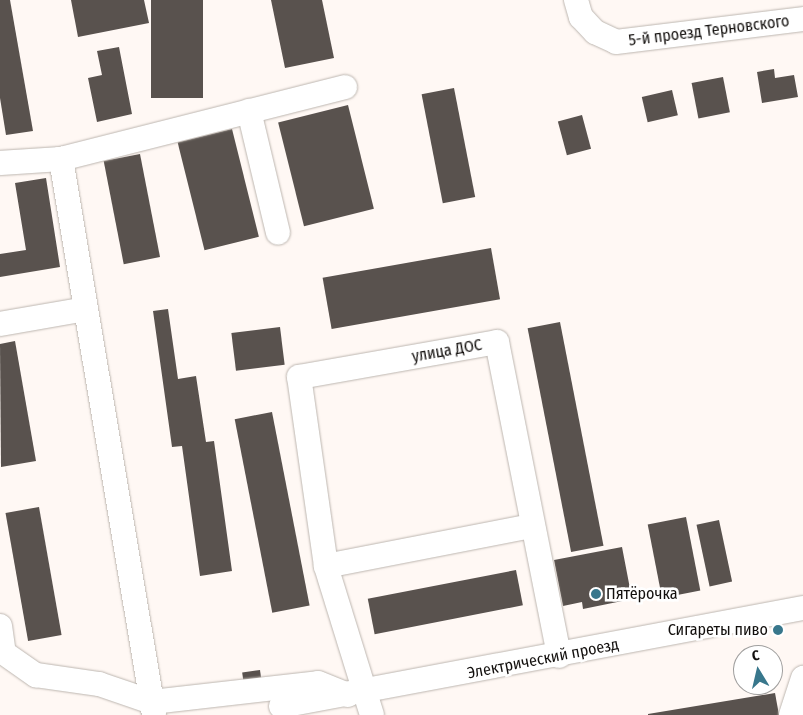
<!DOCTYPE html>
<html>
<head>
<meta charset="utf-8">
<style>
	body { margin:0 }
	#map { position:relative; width:803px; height:715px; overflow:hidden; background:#fff8f4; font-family:"Fira Sans Condensed",sans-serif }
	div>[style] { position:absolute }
	.building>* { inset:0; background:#59524e; transform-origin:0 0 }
	.roads { filter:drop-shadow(0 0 1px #bdb6b0) drop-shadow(0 0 1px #bdb6b0) }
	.minor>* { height:24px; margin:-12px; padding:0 12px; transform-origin:12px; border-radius:12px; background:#fff }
	.dots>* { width:14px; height:14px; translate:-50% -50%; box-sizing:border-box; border:2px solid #fff; border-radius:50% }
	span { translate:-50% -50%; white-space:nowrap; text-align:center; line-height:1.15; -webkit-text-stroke:5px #fff; paint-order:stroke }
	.street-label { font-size:16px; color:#120f0d }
	.poi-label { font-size:16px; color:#120f0d }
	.left { translate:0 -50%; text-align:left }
	.right { translate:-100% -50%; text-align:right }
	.north { position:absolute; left:733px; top:645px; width:50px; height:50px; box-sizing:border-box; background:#fff; border:1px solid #a09f9e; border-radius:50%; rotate:351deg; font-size:14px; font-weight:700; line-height:20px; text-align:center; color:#120f0d }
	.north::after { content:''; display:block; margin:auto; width:18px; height:22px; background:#38778c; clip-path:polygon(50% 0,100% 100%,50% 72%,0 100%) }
</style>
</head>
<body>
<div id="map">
	<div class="building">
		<div style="clip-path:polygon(0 0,10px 0,33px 131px,6px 135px,0 98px)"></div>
		<div style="clip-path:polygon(71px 0,144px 0,149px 23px,78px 37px)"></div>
		<div style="left:151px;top:0;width:52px;height:98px"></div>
		<div style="clip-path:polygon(271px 0,322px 0,334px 58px,285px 68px)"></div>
		<div style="clip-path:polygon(119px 47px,132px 114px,97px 122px,88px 78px,102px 75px,97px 51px)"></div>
		<div style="clip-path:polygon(774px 69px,775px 78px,794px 75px,798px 97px,762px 103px,757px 72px)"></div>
		<div style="left:723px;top:77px;width:36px;height:32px;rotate:79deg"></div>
		<div style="left:454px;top:88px;width:111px;height:33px;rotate:79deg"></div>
		<div style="left:672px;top:90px;width:26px;height:31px;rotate:77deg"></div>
		<div style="left:348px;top:105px;width:107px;height:72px;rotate:76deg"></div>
		<div style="left:582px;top:115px;width:35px;height:25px;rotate:75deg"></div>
		<div style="left:232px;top:129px;width:111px;height:56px;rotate:76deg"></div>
		<div style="left:140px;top:154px;width:105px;height:37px;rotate:79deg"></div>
		<div style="clip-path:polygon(46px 178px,60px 267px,0 277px,0 254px,26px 250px,15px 183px)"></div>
		<div style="left:491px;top:248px;width:52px;height:171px;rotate:80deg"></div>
		<div style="clip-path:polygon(168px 309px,178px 379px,196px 376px,206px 442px,214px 441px,232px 571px,200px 576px,182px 446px,172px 447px,153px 311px)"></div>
		<div style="left:560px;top:322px;width:228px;height:33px;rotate:79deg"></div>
		<div style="left:280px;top:327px;width:38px;height:49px;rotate:83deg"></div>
		<div style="clip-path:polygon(15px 341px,36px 461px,1px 467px,0 344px)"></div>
		<div style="left:272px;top:412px;width:197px;height:38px;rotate:79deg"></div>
		<div style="left:39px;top:507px;width:130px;height:34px;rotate:80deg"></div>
		<div style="left:686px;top:517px;width:75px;height:39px;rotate:79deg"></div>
		<div style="left:719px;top:520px;width:63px;height:23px;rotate:78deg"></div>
		<div style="clip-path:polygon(622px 547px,632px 599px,583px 609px,582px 602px,563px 606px,554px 560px)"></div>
		<div style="left:516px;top:570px;width:36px;height:151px;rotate:79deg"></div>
		<div style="left:260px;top:670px;width:27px;height:18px;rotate:82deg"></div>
		<div style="clip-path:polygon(775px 693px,779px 715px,648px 715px,648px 714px)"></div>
	</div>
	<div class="roads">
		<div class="minor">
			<div style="left:576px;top:0;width:18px;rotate:74deg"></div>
			<div style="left:581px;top:17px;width:21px;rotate:47deg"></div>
			<div style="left:595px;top:32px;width:23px;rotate:25deg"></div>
			<div style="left:616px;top:42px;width:188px;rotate:-7deg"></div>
			<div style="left:249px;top:111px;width:125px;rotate:76.6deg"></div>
			<div style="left:0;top:163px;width:61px;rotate:-3.8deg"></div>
			<div style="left:0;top:324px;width:87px;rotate:-9.9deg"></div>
			<div style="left:326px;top:566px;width:191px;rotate:-98.1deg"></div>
			<div style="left:299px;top:377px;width:201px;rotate:-10deg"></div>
			<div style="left:497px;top:342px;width:320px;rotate:78.8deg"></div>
			<div style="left:0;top:626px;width:27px;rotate:82deg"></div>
			<div style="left:4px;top:653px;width:39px;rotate:35deg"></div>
			<div style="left:36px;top:675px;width:64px;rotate:8.1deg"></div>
			<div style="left:99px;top:684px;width:56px;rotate:18.8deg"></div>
			<div style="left:152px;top:702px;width:167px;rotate:-6.5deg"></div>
			<div style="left:318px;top:683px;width:32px;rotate:22deg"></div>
			<div style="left:281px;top:706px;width:531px;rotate:-10.63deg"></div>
			<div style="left:154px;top:715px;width:564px;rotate:-99.5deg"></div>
			<div style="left:61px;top:159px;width:293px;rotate:-14.2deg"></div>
			<div style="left:372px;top:715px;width:156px;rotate:-107.2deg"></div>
			<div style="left:326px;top:566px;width:209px;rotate:-11deg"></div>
			<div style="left:791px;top:715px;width:39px;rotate:-72deg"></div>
		</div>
	</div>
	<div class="dots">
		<div style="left:596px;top:594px;background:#38778c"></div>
		<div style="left:778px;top:630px;background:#38778c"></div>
	</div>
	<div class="street-label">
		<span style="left:709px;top:31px;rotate:-7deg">5-й проезд Терновского</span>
		<span style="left:447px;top:351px;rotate:-10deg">улица ДОС</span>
		<span style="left:543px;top:659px;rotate:-11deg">Электрический проезд</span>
	</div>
	<div class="poi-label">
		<span class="left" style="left:606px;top:594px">Пятёрочка</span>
		<span class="right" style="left:768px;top:630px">Сигареты пиво</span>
	</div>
	<div class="north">С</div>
</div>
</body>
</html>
